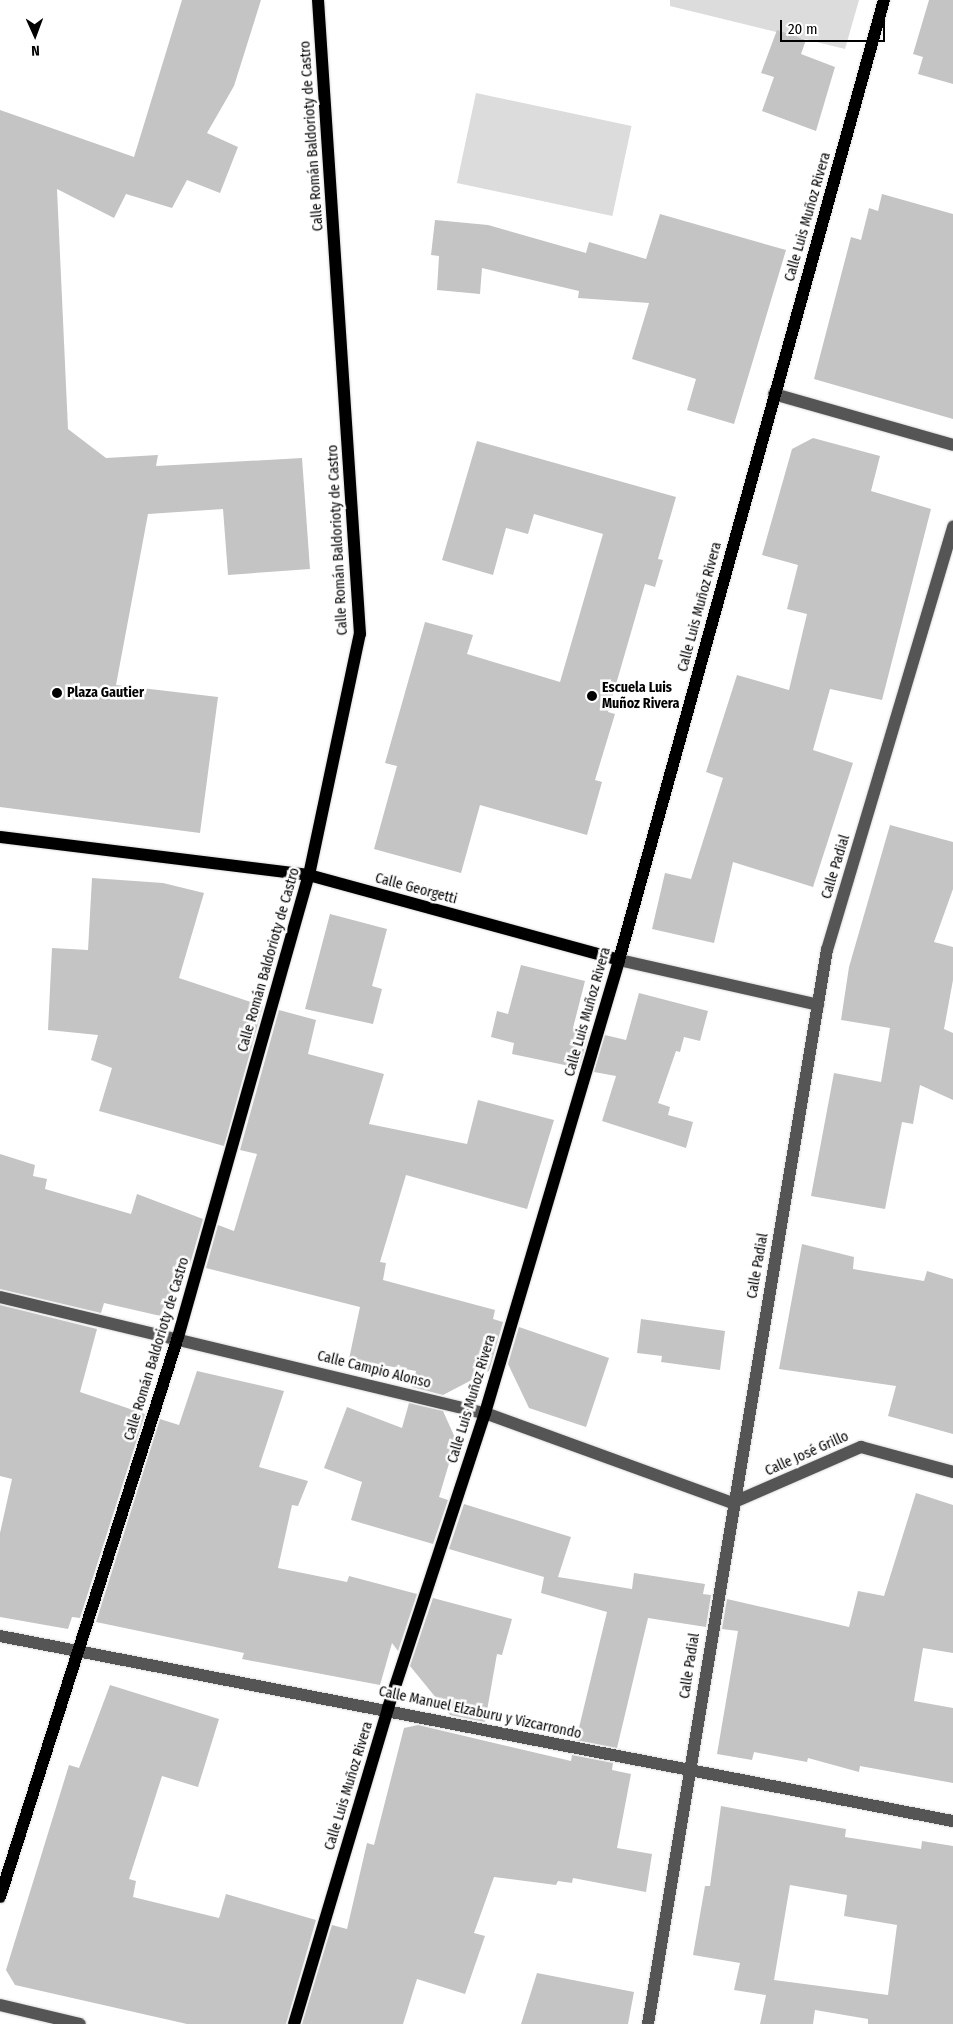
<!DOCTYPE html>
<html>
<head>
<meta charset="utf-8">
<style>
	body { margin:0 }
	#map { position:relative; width:953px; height:2024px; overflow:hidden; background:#fff; font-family:"Fira Sans Condensed",sans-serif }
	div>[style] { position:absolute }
	.green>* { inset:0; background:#dcdcdc; transform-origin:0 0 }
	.building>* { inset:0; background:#c4c4c4 }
	.roads { filter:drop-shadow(0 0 1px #dbdbdb) drop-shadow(0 0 1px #dbdbdb) }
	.minor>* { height:12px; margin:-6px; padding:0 6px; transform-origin:6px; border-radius:6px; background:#555 }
	.major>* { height:12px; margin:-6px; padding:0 6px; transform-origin:6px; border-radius:6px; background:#000 }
	.dots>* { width:14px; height:14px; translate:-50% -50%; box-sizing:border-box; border:2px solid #fff; border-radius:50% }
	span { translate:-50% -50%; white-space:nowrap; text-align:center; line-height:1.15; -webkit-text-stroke:5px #fff; paint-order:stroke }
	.street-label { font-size:14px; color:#000 }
	.poi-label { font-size:14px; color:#000; font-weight:700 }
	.left { translate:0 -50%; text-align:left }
	.north { position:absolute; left:10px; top:10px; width:50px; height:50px; -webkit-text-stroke:4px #fff; paint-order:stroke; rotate:178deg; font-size:14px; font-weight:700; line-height:20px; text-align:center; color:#000 }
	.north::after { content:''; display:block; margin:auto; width:18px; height:22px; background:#000; clip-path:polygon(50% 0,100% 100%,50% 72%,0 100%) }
	.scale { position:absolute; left:780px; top:20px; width:105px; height:22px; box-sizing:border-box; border:2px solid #000; border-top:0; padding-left:6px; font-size:15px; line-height:18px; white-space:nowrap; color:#000; -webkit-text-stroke:4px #fff; paint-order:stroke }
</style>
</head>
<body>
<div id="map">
	<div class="green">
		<div style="clip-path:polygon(670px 0,859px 0,845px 49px,670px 6px)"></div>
		<div style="left:476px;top:93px;width:159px;height:92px;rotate:12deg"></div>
	</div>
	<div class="building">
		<div style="clip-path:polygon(182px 0,261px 0,234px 86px,207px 133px,238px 147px,220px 193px,187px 180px,172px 208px,126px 194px,114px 218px,57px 189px,68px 429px,106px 458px,158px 455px,156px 466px,302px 458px,310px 569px,228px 575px,223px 509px,148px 514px,116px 685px,218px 697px,200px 833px,0 807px,0 110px,134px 157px)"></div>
		<div style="clip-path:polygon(929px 0,953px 0,953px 84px,918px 74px,923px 57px,913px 54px)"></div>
		<div style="clip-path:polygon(777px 30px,806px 40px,801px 54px,835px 67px,816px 131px,762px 111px,774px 77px,761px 73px)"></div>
		<div style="clip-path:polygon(882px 194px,953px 214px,953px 419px,814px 379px,851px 237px,861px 240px,869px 208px,878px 211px)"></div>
		<div style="clip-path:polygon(660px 214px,786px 250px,734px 424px,687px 410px,696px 379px,632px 359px,649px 303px,578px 298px,579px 291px,482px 268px,480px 294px,437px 290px,439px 256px,431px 255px,435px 220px,488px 225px,586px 253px,589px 242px,646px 259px)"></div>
		<div style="clip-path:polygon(813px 438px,880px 456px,871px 491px,931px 509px,882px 700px,830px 689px,813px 750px,853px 763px,813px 887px,733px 862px,714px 943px,652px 929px,665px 873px,691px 879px,723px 778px,706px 772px,737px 675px,789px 690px,807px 614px,787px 609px,798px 565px,762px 555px,792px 449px)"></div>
		<div style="clip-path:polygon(477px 441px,676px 497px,658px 559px,663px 560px,655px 587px,645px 584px,608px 712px,615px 714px,595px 780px,602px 782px,587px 835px,480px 805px,461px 873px,374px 849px,397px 766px,385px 763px,425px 622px,473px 635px,467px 654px,560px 682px,603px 534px,534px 514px,528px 534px,506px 528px,493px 575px,442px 560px)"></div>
		<div style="clip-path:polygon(890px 825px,953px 842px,953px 889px,934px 942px,953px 947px,953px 980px,944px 1029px,953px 1033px,953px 1100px,920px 1085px,913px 1124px,902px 1122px,885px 1209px,811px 1196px,834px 1073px,881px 1082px,890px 1028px,841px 1020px,849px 967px)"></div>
		<div style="clip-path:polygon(92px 878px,163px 883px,204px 893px,179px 978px,263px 1006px,224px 1146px,99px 1111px,112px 1068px,91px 1060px,98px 1035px,48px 1030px,52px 948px,88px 950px)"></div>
		<div style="clip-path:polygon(330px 914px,387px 929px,372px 986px,382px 989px,373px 1024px,305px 1009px)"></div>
		<div style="clip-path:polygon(521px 965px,585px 981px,573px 1028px,589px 1032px,579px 1068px,512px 1054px,514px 1043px,491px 1037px,497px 1011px,508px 1014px)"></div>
		<div style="clip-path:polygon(639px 993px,708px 1011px,700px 1041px,684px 1037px,680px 1052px,676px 1051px,658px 1103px,670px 1107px,668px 1115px,693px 1122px,686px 1148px,602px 1121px,616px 1076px,594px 1072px,605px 1035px,626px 1040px)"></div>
		<div style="clip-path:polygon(279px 1010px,316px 1020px,308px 1054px,384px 1074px,369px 1124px,467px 1144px,478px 1100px,554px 1120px,527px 1209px,406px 1175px,380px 1262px,386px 1263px,383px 1280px,495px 1310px,493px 1319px,503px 1322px,489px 1371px,443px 1395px,412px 1387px,416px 1371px,349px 1359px,360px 1307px,206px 1268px,218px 1225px,234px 1231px,257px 1154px,240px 1150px)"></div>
		<div style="clip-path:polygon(0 1154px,35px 1165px,33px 1176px,47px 1179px,45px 1189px,131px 1214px,137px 1194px,203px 1219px,190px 1264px,183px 1262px,165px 1317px,104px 1303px,101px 1313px,0 1289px)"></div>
		<div style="clip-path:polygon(802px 1244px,854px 1257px,853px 1269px,924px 1281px,927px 1271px,953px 1279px,953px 1434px,888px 1416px,896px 1386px,779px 1369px)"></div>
		<div style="clip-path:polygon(0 1305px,97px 1329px,80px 1392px,145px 1414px,80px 1618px,72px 1617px,68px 1629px,0 1617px,0 1533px,12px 1479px,0 1476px)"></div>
		<div style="clip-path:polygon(641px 1319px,725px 1331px,720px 1370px,661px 1362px,662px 1356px,637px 1353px)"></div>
		<div style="clip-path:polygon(519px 1327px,609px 1358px,586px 1427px,529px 1408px,508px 1364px)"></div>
		<div style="clip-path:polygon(197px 1371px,284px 1391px,259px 1467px,308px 1481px,298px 1506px,292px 1505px,278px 1568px,347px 1582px,349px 1576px,417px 1594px,398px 1651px,392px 1643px,380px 1685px,242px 1659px,244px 1653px,96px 1622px,160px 1419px,179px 1425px)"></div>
		<div style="clip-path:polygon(409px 1403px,443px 1411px,456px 1440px,439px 1497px,448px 1500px,433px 1544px,351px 1520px,362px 1482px,324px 1468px,347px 1407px,402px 1428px)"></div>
		<div style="clip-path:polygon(916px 1493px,953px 1505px,953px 1653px,923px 1648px,914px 1701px,953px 1708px,953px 1783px,860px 1766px,859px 1772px,808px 1758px,807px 1762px,754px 1752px,752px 1760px,717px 1754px,738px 1631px,722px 1629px,727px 1599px,849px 1627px,858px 1591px,884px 1596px)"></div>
		<div style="clip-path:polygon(464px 1504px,571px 1537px,558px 1577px,632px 1589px,634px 1573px,705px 1584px,703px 1594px,711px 1595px,706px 1627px,648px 1618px,617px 1748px,576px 1740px,607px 1612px,541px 1593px,544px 1577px,449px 1549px)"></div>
		<div style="clip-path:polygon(433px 1598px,512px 1619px,502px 1655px,497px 1654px,485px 1722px,450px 1715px,410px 1666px)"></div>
		<div style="clip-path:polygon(110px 1685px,219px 1719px,198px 1787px,162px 1776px,129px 1879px,136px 1881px,133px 1897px,219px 1918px,226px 1894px,316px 1920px,286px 2024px,187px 2024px,15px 1985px,6px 1970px,69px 1765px,79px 1768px)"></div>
		<div style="clip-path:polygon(418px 1725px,571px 1761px,572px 1755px,613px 1763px,612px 1770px,631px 1774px,617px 1848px,652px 1854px,646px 1892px,573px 1878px,572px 1883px,558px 1881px,556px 1885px,494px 1877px,474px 1933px,485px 1936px,465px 1994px,417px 1979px,403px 2024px,302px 2024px,332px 1925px,347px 1929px,367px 1843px,374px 1845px,404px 1728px)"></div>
		<div style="clip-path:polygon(evenodd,721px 1806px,846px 1829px,845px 1837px,921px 1849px,922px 1841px,953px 1846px,953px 2024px,868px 2024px,868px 2019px,815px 2010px,813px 2024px,760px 2024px,766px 1995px,734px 1990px,740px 1963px,693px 1955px,705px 1886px,710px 1886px,721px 1806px,790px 1885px,847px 1895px,844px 1916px,897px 1925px,888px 1995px,774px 1980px,790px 1885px)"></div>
		<div style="clip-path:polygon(537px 1973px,634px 1992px,628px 2024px,521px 2024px)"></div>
	</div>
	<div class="roads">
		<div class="minor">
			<div style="left:774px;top:394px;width:186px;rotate:15.9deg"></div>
			<div style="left:619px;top:960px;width:204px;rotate:12.7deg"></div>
			<div style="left:0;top:1297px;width:499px;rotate:13.5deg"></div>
			<div style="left:485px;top:1413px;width:263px;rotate:20deg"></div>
			<div style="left:732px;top:1503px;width:141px;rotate:-23.5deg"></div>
			<div style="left:861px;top:1447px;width:95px;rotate:15.2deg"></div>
			<div style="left:0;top:1636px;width:971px;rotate:10.99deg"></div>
			<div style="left:0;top:2005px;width:82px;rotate:13.4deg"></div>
			<div style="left:648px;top:2024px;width:1089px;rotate:-80.54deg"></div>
			<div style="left:827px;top:950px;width:442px;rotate:-73.4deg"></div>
		</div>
		<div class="major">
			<div style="left:0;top:837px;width:311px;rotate:7deg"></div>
			<div style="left:309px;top:875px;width:321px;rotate:15.3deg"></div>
			<div style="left:0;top:1897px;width:588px;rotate:-72.37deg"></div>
			<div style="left:178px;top:1337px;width:480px;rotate:-74.2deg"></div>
			<div style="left:309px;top:875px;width:246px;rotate:-78.1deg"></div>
			<div style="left:360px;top:634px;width:635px;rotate:-93.79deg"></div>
			<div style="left:294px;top:2024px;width:330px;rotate:-73.4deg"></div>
			<div style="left:388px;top:1708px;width:311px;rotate:-71.8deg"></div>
			<div style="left:485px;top:1413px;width:472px;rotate:-73.5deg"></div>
			<div style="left:619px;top:960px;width:996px;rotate:-74.57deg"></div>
		</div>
	</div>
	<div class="dots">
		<div style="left:57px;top:693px;background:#000"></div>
		<div style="left:592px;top:696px;background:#000"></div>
	</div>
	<div class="street-label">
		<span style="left:312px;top:136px;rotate:-94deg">Calle Román Baldorioty de Castro</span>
		<span style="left:808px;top:217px;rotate:-74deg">Calle Luis Muñoz Rivera</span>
		<span style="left:338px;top:540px;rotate:-93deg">Calle Román Baldorioty de Castro</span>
		<span style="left:700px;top:607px;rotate:-75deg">Calle Luis Muñoz Rivera</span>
		<span style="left:836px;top:867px;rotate:-73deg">Calle Padial</span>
		<span style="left:416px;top:889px;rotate:15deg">Calle Georgetti</span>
		<span style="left:269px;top:960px;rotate:-74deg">Calle Román Baldorioty de Castro</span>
		<span style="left:588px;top:1012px;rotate:-74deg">Calle Luis Muñoz Rivera</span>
		<span style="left:758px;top:1266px;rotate:-80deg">Calle Padial</span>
		<span style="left:157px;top:1349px;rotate:-73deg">Calle Román Baldorioty de Castro</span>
		<span style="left:374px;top:1370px;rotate:14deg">Calle Campio Alonso</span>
		<span style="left:472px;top:1399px;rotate:-73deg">Calle Luis Muñoz Rivera</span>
		<span style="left:807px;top:1454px;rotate:-24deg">Calle José Grillo</span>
		<span style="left:690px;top:1666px;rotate:-81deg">Calle Padial</span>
		<span style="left:480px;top:1713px;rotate:12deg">Calle Manuel Elzaburu y Vizcarrondo</span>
		<span style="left:349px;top:1786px;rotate:-73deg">Calle Luis Muñoz Rivera</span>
	</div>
	<div class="poi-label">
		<span class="left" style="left:602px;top:696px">Escuela Luis<br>Muñoz Rivera</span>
		<span class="left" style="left:67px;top:693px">Plaza Gautier</span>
	</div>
	<div class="north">N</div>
	<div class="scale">20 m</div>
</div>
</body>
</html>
